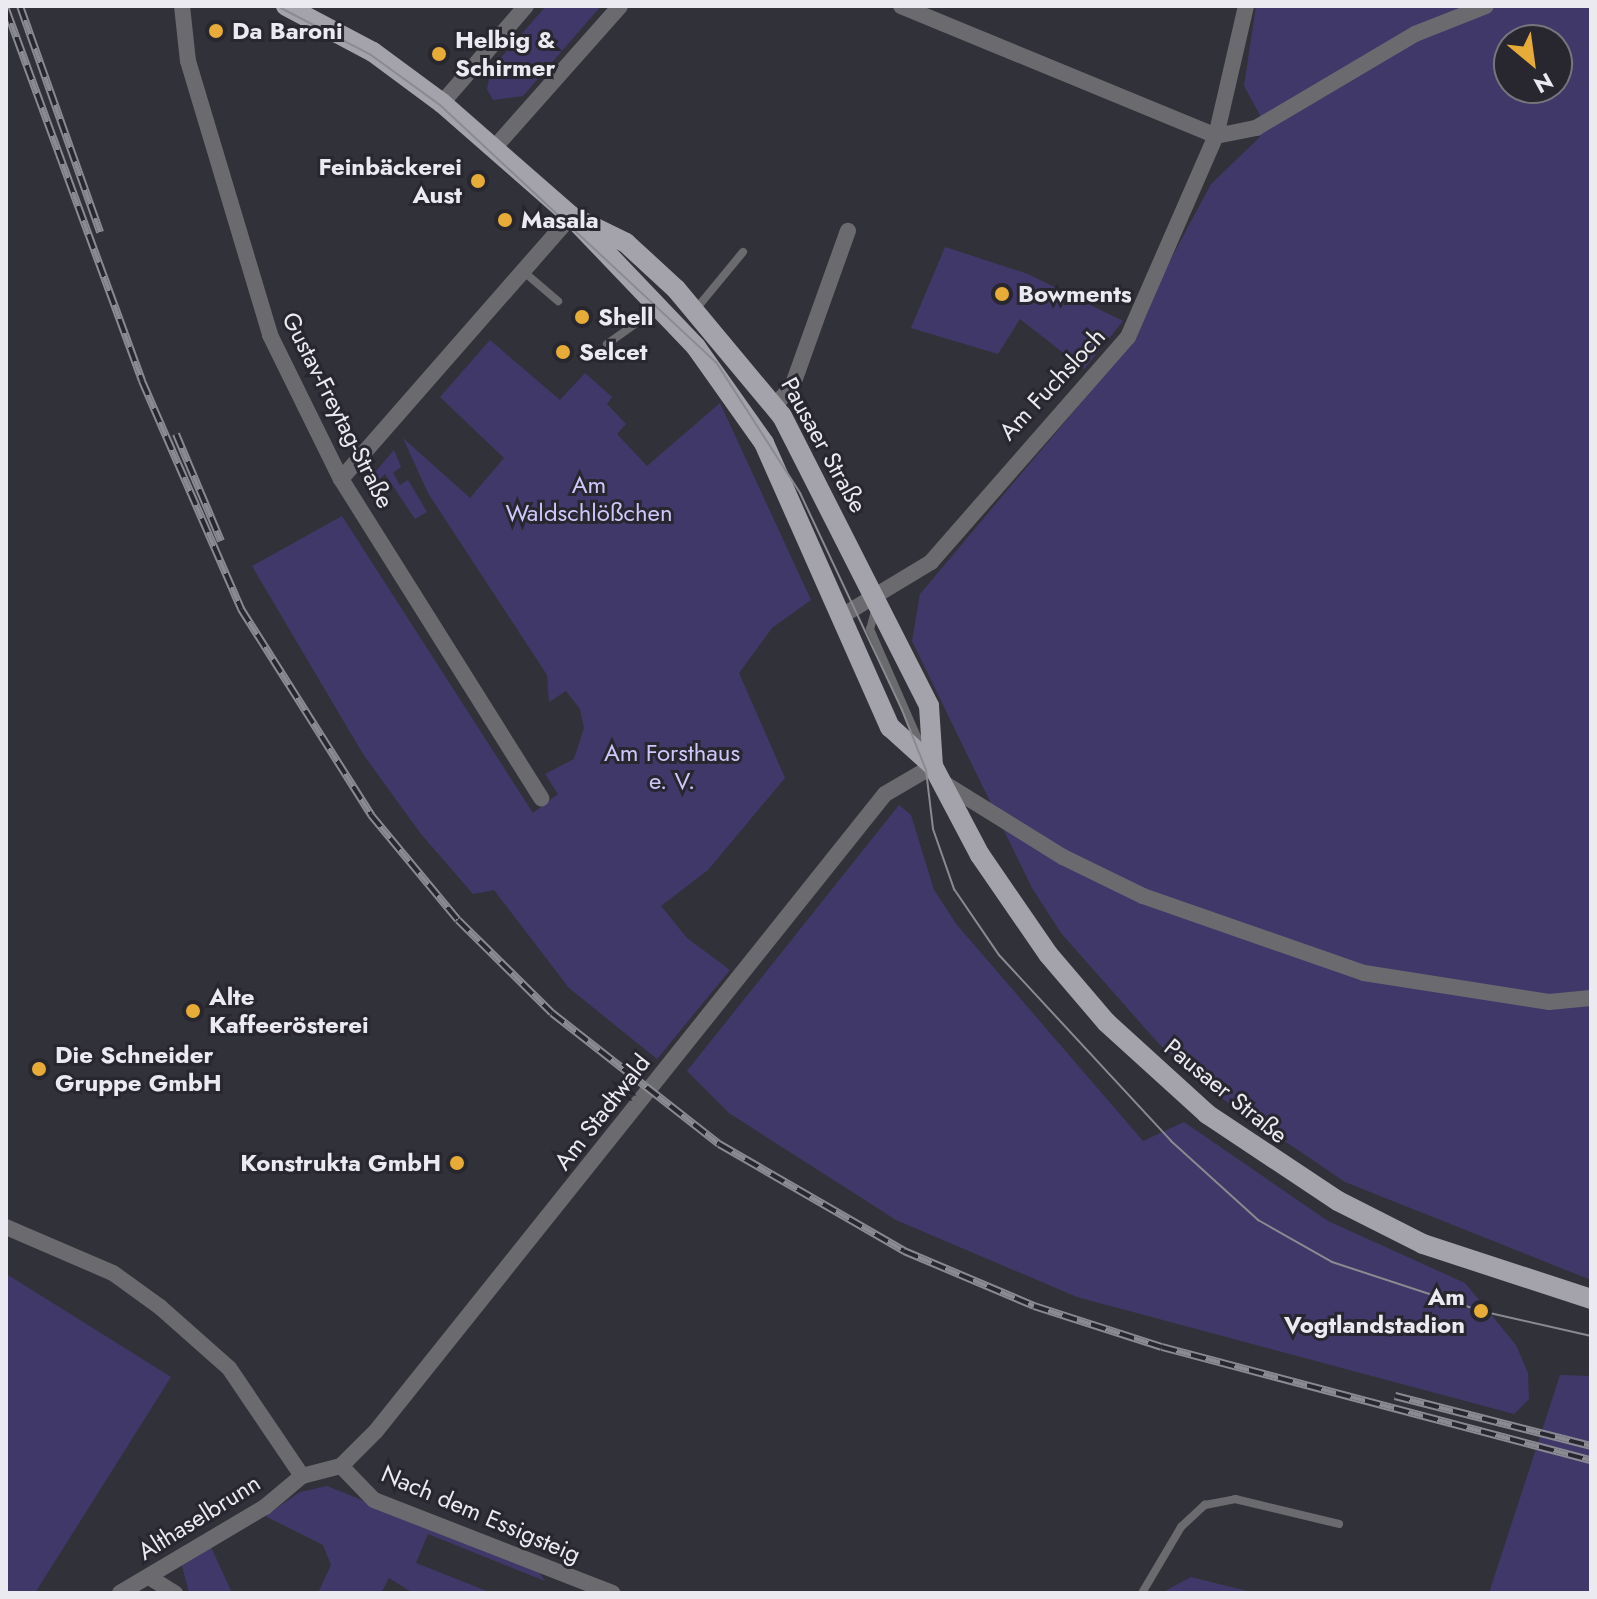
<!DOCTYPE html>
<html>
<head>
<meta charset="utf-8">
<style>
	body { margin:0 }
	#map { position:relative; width:1597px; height:1599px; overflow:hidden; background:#313139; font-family:Jost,sans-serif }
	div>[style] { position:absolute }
	.green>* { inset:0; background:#41386a }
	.service>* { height:8px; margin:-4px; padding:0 4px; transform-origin:4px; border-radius:4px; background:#6b6b6f }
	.minor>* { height:16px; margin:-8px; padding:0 8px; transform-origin:8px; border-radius:8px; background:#6b6b6f }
	.primary>* { height:20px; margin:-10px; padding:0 10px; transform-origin:10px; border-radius:10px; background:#a4a3ac }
	.tram>* { height:2px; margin:-1px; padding:0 1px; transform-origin:1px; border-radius:1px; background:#8a8a91 }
	.rail>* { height:8px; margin-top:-4px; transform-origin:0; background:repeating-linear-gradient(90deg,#28272f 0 15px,#8a8a91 0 30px); box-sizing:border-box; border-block:2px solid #8a8a91 }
	.dots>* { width:22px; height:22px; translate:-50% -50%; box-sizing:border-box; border:4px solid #28272f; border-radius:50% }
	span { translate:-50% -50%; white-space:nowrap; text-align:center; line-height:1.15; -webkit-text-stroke:6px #28272f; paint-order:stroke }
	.poi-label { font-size:24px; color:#eaeaf0; font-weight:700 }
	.left { translate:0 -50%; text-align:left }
	.right { translate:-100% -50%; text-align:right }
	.street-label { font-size:24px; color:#eaeaf0 }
	.park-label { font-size:24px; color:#cdc7fa }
	.frame { position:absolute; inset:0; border:8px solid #eaeaf0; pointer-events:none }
	.north { position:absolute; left:1493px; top:24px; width:80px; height:80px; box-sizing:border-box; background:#28272f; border:2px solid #76757c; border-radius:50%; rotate:151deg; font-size:22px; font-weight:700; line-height:32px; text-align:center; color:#eaeaf0 }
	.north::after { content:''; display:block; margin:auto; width:28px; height:36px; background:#e7ac37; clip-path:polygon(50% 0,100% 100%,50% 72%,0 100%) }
</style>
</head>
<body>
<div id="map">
	<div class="green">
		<div style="clip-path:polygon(546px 6px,601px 6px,523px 96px,493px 100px,487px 89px,491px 69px)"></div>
		<div style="clip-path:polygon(evenodd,1256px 6px,1591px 6px,1591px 1280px,1345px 1182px,1220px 1097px,1160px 1045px,1061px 933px,1032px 888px,912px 641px,920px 594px,1117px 360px,1211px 184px,1260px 137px,1260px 115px,1244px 86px,1256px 6px,1509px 40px,1557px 40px,1557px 88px,1509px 88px,1509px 40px)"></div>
		<div style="clip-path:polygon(945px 247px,1028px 274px,1123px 321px,1084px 369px,1020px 319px,998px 354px,911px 328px)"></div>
		<div style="clip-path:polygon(490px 340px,560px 400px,585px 373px,612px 397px,607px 404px,626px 424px,617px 434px,647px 466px,720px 403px,811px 600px,772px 628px,739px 673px,785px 778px,708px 870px,661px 906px,687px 938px,730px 970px,657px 1059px,569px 988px,494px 890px,473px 894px,421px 834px,363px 754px,252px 566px,342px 516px,533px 813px,558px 794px,545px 774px,574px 759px,584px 728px,580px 709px,566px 691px,549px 702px,547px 675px,428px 493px,403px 438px,470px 498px,504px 458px,440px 397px)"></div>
		<div style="clip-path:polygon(394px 450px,401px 467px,393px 473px,400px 485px,408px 480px,427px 512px,415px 519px,385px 474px,367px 490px,364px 485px)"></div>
		<div style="clip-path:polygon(899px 805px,911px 815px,934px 890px,957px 925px,1143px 1141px,1184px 1122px,1328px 1221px,1465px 1283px,1516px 1345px,1528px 1373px,1529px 1399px,1514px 1414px,1077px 1297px,896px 1220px,729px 1113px,687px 1071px)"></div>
		<div style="clip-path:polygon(8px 1275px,171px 1377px,35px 1593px,6px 1593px)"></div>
		<div style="clip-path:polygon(1560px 1375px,1591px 1376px,1591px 1593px,1489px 1593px)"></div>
		<div style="clip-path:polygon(327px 1486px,538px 1571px,545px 1581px,428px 1534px,416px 1563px,492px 1593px,413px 1593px,389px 1578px,381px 1593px,318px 1593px,331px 1565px,323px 1545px,265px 1516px,300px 1492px)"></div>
		<div style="clip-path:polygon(211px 1547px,232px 1593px,189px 1593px,182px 1566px)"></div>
		<div style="clip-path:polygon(1191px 1577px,1255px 1593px,1161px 1593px)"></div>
	</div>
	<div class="service">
		<div style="left:524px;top:272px;width:45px;rotate:40.5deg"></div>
		<div style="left:696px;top:309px;width:74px;rotate:-50.5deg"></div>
		<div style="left:607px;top:344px;width:60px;rotate:-35.5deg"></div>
		<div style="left:876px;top:607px;width:23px;rotate:105deg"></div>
		<div style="left:870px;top:629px;width:128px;rotate:66.4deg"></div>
		<div style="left:1142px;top:1593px;width:77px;rotate:-59.4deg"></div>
		<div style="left:1181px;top:1527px;width:33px;rotate:-43deg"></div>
		<div style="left:1205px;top:1505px;width:31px;rotate:-11deg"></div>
		<div style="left:1235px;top:1499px;width:107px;rotate:13.5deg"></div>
	</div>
	<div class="minor">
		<div style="left:182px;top:6px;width:55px;rotate:83.8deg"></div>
		<div style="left:188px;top:61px;width:286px;rotate:73.3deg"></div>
		<div style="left:270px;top:335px;width:161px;rotate:63.8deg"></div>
		<div style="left:341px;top:479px;width:377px;rotate:57.9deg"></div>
		<div style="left:901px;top:6px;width:341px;rotate:22.4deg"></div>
		<div style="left:442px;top:103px;width:128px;rotate:-49.1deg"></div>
		<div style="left:1216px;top:136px;width:41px;rotate:-11.3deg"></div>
		<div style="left:1256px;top:128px;width:185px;rotate:-30.6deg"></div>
		<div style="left:1415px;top:34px;width:76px;rotate:-21.5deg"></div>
		<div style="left:495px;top:147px;width:188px;rotate:-48.4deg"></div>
		<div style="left:775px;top:405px;width:25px;rotate:-47deg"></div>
		<div style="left:792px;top:387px;width:166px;rotate:-70.3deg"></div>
		<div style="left:341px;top:479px;width:349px;rotate:-48.8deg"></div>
		<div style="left:840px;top:617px;width:106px;rotate:-31.1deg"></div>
		<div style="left:931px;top:562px;width:299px;rotate:-48.8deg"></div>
		<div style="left:1128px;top:337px;width:219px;rotate:-66.4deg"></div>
		<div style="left:1216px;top:136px;width:133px;rotate:-77deg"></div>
		<div style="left:942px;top:782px;width:142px;rotate:31.8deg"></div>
		<div style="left:1063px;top:857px;width:89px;rotate:26deg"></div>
		<div style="left:1143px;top:896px;width:234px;rotate:19.2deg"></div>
		<div style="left:1364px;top:973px;width:187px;rotate:8.9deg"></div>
		<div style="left:1549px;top:1002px;width:42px;rotate:-5.4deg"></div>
		<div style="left:6px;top:1227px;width:116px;rotate:23.3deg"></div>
		<div style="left:113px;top:1273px;width:58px;rotate:35.9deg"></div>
		<div style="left:160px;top:1307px;width:92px;rotate:41.5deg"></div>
		<div style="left:229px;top:1368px;width:130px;rotate:55.9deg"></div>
		<div style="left:341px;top:1466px;width:47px;rotate:45.9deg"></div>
		<div style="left:374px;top:1500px;width:256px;rotate:21.3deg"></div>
		<div style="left:149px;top:1577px;width:31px;rotate:32deg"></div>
		<div style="left:120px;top:1593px;width:169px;rotate:-30.7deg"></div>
		<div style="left:265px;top:1507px;width:48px;rotate:-40deg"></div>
		<div style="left:302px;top:1476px;width:40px;rotate:-14.4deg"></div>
		<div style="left:341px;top:1466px;width:49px;rotate:-45deg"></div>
		<div style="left:376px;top:1431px;width:815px;rotate:-51.37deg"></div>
		<div style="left:885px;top:794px;width:56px;rotate:-30.3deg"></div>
	</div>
	<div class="primary">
		<div style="left:286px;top:6px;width:98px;rotate:27.9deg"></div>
		<div style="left:373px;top:52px;width:86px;rotate:36.5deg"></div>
		<div style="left:442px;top:103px;width:171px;rotate:41.2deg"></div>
		<div style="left:571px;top:216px;width:181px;rotate:46.3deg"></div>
		<div style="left:696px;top:347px;width:118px;rotate:54.7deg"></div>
		<div style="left:764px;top:443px;width:311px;rotate:66.1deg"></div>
		<div style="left:890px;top:727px;width:58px;rotate:42.2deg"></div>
		<div style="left:571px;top:216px;width:61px;rotate:26.1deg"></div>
		<div style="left:626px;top:243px;width:68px;rotate:42.6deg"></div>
		<div style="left:676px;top:289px;width:165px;rotate:50.2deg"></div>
		<div style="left:782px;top:416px;width:325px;rotate:63.1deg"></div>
		<div style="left:929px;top:706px;width:60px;rotate:86.2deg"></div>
		<div style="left:933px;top:766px;width:101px;rotate:62.2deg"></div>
		<div style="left:980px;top:855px;width:120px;rotate:55.5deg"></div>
		<div style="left:1048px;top:954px;width:89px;rotate:49.5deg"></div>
		<div style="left:1106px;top:1022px;width:137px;rotate:42.3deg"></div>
		<div style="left:1207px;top:1114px;width:157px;rotate:33.6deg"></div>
		<div style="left:1338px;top:1201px;width:95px;rotate:26.8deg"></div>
		<div style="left:1423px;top:1244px;width:177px;rotate:18.1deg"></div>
	</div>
	<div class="tram">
		<div style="left:277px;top:6px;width:106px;rotate:27.5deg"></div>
		<div style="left:371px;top:55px;width:85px;rotate:35.9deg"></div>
		<div style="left:440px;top:105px;width:377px;rotate:43deg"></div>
		<div style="left:716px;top:362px;width:156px;rotate:57.3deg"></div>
		<div style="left:800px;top:493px;width:240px;rotate:64.8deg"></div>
		<div style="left:902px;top:710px;width:65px;rotate:68.2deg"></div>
		<div style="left:926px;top:770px;width:59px;rotate:83.2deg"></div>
		<div style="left:933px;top:829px;width:64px;rotate:70.7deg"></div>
		<div style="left:954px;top:889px;width:80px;rotate:55.7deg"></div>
		<div style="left:999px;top:955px;width:253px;rotate:47.2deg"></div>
		<div style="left:1171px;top:1141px;width:118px;rotate:42.2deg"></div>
		<div style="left:1258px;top:1220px;width:85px;rotate:29.6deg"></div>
		<div style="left:1332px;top:1262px;width:157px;rotate:18.2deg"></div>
		<div style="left:1481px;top:1311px;width:113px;rotate:12.8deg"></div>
	</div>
	<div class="rail">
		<div style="left:20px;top:6px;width:240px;rotate:70.5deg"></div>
		<div style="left:6px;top:9px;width:396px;rotate:69.9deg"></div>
		<div style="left:142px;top:381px;width:249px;rotate:66.5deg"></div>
		<div style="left:241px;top:609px;width:244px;rotate:57.7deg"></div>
		<div style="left:371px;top:815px;width:136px;rotate:50.4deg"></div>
		<div style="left:458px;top:920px;width:132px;rotate:44.7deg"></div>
		<div style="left:552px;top:1013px;width:212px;rotate:38.1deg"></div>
		<div style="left:719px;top:1144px;width:214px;rotate:30deg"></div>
		<div style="left:904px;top:1251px;width:141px;rotate:22.9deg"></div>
		<div style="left:1034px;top:1306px;width:134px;rotate:17.8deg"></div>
		<div style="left:1162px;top:1347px;width:444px;rotate:14.8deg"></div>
		<div style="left:176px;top:434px;width:116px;rotate:67.2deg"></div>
		<div style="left:1395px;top:1396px;width:202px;rotate:14.3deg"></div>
	</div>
	<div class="dots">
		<div style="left:216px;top:31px;background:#e7ac37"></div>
		<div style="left:439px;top:54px;background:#e7ac37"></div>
		<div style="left:478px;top:181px;background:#e7ac37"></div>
		<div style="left:505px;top:220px;background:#e7ac37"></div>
		<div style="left:1002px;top:294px;background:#e7ac37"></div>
		<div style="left:582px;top:317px;background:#e7ac37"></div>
		<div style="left:563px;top:352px;background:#e7ac37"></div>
		<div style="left:193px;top:1011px;background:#e7ac37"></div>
		<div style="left:39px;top:1069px;background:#e7ac37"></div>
		<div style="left:457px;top:1163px;background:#e7ac37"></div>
		<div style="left:1481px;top:1311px;background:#e7ac37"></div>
	</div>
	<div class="poi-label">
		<span class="left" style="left:232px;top:31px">Da Baroni</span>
		<span class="left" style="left:455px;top:54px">Helbig &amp;<br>Schirmer</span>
		<span class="right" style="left:462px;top:181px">Feinbäckerei<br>Aust</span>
		<span class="left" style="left:521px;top:220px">Masala</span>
		<span class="left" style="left:1018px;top:294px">Bowments</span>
		<span class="left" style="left:598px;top:317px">Shell</span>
		<span class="left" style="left:579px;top:352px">Selcet</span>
		<span class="left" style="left:209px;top:1011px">Alte<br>Kaffeerösterei</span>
		<span class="left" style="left:55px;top:1069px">Die Schneider<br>Gruppe GmbH</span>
		<span class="right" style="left:441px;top:1163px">Konstrukta GmbH</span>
		<span class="right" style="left:1465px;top:1311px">Am<br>Vogtlandstadion</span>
	</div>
	<div class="street-label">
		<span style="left:1052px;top:384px;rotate:-47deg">Am Fuchsloch</span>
		<span style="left:338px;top:410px;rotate:63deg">Gustav-Freytag-Straße</span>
		<span style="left:824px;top:445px;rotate:61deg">Pausaer Straße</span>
		<span style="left:1226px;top:1091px;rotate:39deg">Pausaer Straße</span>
		<span style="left:602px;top:1112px;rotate:-52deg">Am Stadtwald</span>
		<span style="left:481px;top:1514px;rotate:23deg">Nach dem Essigsteig</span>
		<span style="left:199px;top:1517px;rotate:-32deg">Althaselbrunn</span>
	</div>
	<div class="park-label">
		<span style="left:589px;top:499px">Am<br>Waldschlößchen</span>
		<span style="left:672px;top:767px">Am Forsthaus<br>e. V.</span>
	</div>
	<div class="frame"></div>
	<div class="north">N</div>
</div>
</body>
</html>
